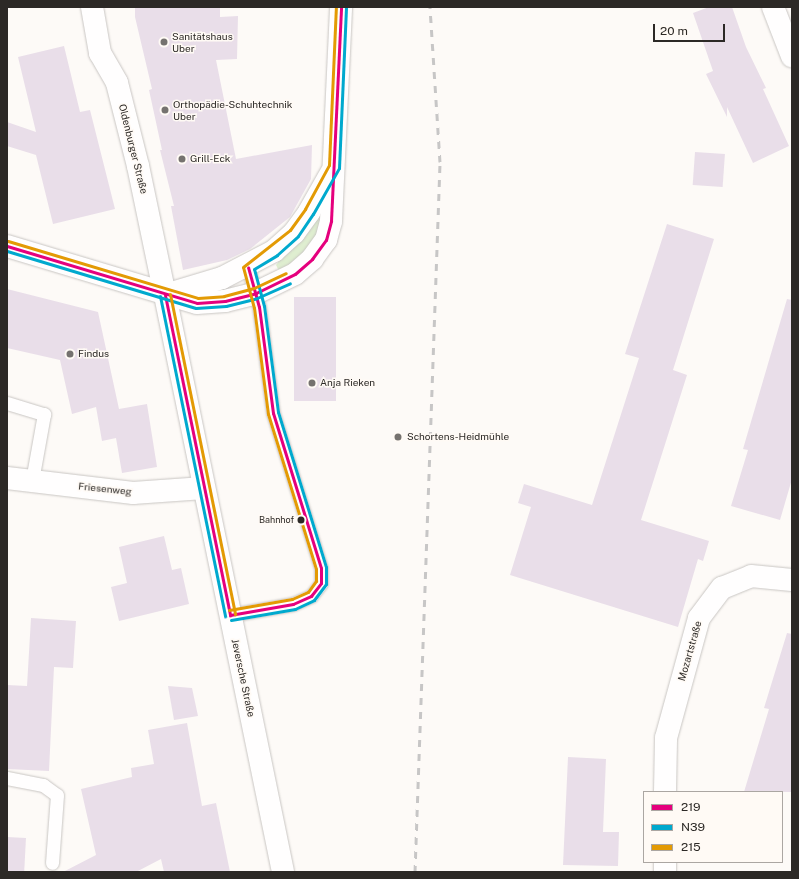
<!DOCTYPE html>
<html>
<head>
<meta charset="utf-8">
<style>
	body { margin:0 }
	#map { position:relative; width:799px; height:879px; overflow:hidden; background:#fdfaf7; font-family:"Public Sans",sans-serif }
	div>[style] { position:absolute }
	.green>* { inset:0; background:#dfeed0 }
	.building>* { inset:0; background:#e9dee9; transform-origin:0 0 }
	.roads { filter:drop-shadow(0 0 1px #c9c6c3) drop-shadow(0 0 1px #c9c6c3) }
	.lane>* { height:13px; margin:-6.5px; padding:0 6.5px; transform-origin:6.5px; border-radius:6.5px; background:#fffefe }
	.street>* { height:22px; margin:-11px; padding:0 11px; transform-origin:11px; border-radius:11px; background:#fffefe }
	.secondary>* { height:22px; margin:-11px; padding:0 11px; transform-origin:11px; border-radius:11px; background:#fffefe }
	.rail>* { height:3px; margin-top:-1.5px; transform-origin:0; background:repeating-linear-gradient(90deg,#c7c6c6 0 7px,transparent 0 14px) }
	.bus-1>* { height:3px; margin:-1.5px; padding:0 1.5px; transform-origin:1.5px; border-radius:1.5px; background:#e5007d }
	.bus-2>* { height:3px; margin:-1.5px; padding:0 1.5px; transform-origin:1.5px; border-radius:1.5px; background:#00a9ce }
	.bus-3>* { height:3px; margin:-1.5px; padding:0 1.5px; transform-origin:1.5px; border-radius:1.5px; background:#e39a04 }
	.dots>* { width:11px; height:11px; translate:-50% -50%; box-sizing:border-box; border:2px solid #fffaf5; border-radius:50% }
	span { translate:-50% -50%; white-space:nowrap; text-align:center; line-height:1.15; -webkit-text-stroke:3px #fffaf5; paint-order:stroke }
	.bus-label { font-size:9px; color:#2c2926 }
	.right { translate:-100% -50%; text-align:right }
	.poi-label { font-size:10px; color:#2c2926 }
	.left { translate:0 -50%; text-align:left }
	.street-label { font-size:10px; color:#2c2926 }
	.frame { position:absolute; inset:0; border:8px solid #2c2926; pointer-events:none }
	.legend { position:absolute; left:643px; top:791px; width:140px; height:72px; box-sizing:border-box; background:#fffaf5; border:1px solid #aba6a2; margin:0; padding:5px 7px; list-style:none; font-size:12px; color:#2c2926 }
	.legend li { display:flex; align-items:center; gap:8px; height:20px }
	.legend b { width:20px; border:1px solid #aba6a2 }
	.scale { position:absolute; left:653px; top:24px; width:72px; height:18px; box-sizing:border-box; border:2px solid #2c2926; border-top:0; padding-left:5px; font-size:12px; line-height:14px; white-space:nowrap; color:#2c2926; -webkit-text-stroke:3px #fffaf5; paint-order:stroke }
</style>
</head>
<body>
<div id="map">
	<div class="green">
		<div style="clip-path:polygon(323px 207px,324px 225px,295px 265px,279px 271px,276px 265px)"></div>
	</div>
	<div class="building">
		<div style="clip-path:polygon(135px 7px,220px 7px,220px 17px,238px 16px,237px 59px,216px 60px,236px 159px,312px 145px,311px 179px,290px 217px,250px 249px,227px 260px,183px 270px,171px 206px,174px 206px,160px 150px,162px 150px,149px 90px,152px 89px,135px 17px)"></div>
		<div style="clip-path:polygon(709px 7px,732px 7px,746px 47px,766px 88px,763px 89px,789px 146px,753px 163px,727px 107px,727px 117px,706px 74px,713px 71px,693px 13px)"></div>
		<div style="clip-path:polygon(64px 46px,80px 112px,90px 110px,115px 209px,53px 224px,36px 155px,7px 146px,7px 122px,36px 132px,18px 57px)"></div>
		<div style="left:695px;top:152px;width:30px;height:33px;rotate:4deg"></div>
		<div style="clip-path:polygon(667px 224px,714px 239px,673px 370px,687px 375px,641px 520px,709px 541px,703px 561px,698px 559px,678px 627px,510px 575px,531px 507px,518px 503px,524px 484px,592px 505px,639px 358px,625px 354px)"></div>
		<div style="clip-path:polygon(7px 289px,98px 312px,119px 409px,147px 404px,157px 467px,122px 473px,116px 438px,102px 441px,96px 407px,72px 414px,60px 360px,7px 348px)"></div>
		<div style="left:294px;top:297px;width:42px;height:104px"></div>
		<div style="clip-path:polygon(787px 299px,792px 300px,792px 479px,780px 520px,731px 506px,748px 450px,743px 449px)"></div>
		<div style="clip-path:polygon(164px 536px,172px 570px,181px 568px,189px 604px,119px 621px,111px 587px,127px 583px,119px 547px)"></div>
		<div style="clip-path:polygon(31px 618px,76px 621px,73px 668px,54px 667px,49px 771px,7px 769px,7px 685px,27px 686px)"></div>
		<div style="clip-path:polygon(787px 633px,792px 634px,792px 792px,744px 792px,769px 709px,764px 708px)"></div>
		<div style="clip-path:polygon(168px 686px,192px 688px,198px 716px,174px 720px)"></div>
		<div style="clip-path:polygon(187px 723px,202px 806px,216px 803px,230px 872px,164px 872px,161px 859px,136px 872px,63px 872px,96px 855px,81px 789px,132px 777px,131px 768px,154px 764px,148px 730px)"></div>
		<div style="clip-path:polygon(568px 757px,606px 759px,603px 832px,619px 832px,618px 866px,563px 865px)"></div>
		<div style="left:7px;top:837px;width:19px;height:35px;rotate:3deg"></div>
	</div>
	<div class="roads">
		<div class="lane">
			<div style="left:7px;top:403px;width:39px;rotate:17deg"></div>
			<div style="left:44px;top:414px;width:68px;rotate:100.2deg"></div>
			<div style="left:230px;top:615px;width:64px;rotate:-9.9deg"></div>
			<div style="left:293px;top:604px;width:20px;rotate:-24deg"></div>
			<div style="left:311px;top:596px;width:16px;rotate:-52deg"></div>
			<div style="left:321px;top:583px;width:15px;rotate:-90deg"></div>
			<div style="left:321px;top:568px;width:162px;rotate:-107.2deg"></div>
			<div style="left:273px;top:413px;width:107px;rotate:-97.5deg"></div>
			<div style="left:259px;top:307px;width:41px;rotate:-105.4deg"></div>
			<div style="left:7px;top:778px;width:37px;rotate:11deg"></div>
			<div style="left:43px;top:785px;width:17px;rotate:36deg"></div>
			<div style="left:57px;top:795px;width:68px;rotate:94.2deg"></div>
		</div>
		<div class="street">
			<div style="left:92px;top:7px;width:47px;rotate:80.1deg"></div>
			<div style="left:100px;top:53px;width:34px;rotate:60deg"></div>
			<div style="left:117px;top:83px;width:86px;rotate:75.8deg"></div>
			<div style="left:138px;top:166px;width:132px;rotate:78.2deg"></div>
			<div style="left:773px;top:7px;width:53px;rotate:68.8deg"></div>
			<div style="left:7px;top:478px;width:127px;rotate:6.8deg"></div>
			<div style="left:133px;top:493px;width:71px;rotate:-4deg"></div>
			<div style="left:665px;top:792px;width:54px;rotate:-88.9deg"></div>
			<div style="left:666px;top:738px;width:124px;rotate:-74.6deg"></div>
			<div style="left:699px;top:618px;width:38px;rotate:-53deg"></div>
			<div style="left:722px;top:588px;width:31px;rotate:-22deg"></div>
			<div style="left:751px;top:576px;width:41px;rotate:5.6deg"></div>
			<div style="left:665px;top:872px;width:10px;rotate:-90deg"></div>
		</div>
		<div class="secondary">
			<div style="left:7px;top:246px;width:198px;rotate:16.7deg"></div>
			<div style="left:197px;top:303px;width:28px;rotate:-4deg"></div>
			<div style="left:225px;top:301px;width:32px;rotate:-14deg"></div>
			<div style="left:256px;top:293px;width:43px;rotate:-26deg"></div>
			<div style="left:295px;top:274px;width:23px;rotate:-41deg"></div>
			<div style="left:312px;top:259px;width:24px;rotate:-54deg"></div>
			<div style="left:326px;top:240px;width:20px;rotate:-75deg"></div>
			<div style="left:331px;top:221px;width:214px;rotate:-87.3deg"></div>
			<div style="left:165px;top:295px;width:589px;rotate:78.44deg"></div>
			<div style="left:165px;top:295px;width:59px;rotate:-16.6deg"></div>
			<div style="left:222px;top:278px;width:59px;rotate:-27.4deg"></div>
			<div style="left:274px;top:251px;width:27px;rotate:-42deg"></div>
			<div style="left:294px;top:233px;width:26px;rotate:-54deg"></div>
			<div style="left:309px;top:212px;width:45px;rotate:-60.6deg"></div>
		</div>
	</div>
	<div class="rail">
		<div style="left:415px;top:872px;width:710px;rotate:-87.98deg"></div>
		<div style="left:440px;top:162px;width:155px;rotate:-93.7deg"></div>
	</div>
	<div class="bus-1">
		<div style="left:7px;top:246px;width:198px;rotate:16.7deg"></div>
		<div style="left:197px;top:303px;width:28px;rotate:-4deg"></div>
		<div style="left:225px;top:301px;width:32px;rotate:-14deg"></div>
		<div style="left:256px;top:293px;width:43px;rotate:-26deg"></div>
		<div style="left:295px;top:274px;width:23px;rotate:-41deg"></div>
		<div style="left:312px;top:259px;width:24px;rotate:-54deg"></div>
		<div style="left:326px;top:240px;width:20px;rotate:-75deg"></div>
		<div style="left:331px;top:221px;width:214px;rotate:-87.3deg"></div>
		<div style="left:165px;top:295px;width:327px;rotate:78.5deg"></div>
		<div style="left:230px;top:615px;width:64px;rotate:-9.9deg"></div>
		<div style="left:293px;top:604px;width:20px;rotate:-24deg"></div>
		<div style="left:311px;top:596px;width:16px;rotate:-52deg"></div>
		<div style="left:321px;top:583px;width:15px;rotate:-90deg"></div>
		<div style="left:321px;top:568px;width:162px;rotate:-107.2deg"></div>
		<div style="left:273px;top:413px;width:107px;rotate:-97.5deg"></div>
		<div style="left:259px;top:307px;width:41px;rotate:-105.4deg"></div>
	</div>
	<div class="bus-2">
		<div style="left:7px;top:251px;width:197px;rotate:16.8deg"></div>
		<div style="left:196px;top:308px;width:30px;rotate:-4deg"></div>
		<div style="left:226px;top:306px;width:32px;rotate:-14deg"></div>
		<div style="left:257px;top:298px;width:36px;rotate:-24deg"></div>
		<div style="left:160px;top:296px;width:327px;rotate:78.5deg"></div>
		<div style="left:231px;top:620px;width:65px;rotate:-9.8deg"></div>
		<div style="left:295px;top:609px;width:21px;rotate:-25deg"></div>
		<div style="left:314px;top:600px;width:20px;rotate:-53deg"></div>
		<div style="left:326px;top:584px;width:17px;rotate:-90deg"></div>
		<div style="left:326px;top:567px;width:162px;rotate:-107.2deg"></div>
		<div style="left:278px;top:412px;width:107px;rotate:-97.5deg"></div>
		<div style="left:264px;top:306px;width:38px;rotate:-105deg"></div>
		<div style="left:254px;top:269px;width:27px;rotate:-31deg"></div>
		<div style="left:277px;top:255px;width:28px;rotate:-42deg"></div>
		<div style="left:298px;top:236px;width:27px;rotate:-56deg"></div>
		<div style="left:313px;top:214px;width:53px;rotate:-60.5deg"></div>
		<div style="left:339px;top:168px;width:161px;rotate:-87.5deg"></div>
	</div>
	<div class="bus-3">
		<div style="left:8px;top:241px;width:198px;rotate:16.7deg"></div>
		<div style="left:198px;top:298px;width:26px;rotate:-4deg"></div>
		<div style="left:224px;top:296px;width:31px;rotate:-15deg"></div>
		<div style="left:254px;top:288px;width:35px;rotate:-25deg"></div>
		<div style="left:170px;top:294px;width:327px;rotate:78.5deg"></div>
		<div style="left:229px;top:610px;width:64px;rotate:-9.9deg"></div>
		<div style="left:292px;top:599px;width:17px;rotate:-24deg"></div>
		<div style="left:308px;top:592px;width:14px;rotate:-54deg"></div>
		<div style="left:316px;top:581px;width:12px;rotate:-90deg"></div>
		<div style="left:316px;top:569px;width:162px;rotate:-107.2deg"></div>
		<div style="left:268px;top:414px;width:107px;rotate:-97.5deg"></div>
		<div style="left:254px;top:308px;width:42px;rotate:-105deg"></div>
		<div style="left:243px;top:267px;width:60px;rotate:-38.2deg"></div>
		<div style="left:290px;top:230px;width:26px;rotate:-54deg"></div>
		<div style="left:305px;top:209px;width:50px;rotate:-61.4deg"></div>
		<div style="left:329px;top:165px;width:158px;rotate:-87.5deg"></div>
	</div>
	<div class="dots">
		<div style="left:164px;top:42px;background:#75726f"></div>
		<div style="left:165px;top:110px;background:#75726f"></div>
		<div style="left:182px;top:159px;background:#75726f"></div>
		<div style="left:70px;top:354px;background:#75726f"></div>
		<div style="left:312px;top:383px;background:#75726f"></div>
		<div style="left:398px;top:437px;background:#75726f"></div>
		<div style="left:301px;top:520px;background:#2c2926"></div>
	</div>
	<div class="bus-label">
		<span class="right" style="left:294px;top:520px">Bahnhof</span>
	</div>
	<div class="poi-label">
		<span class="left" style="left:172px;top:42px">Sanitätshaus<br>Uber</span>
		<span class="left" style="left:173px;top:110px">Orthopädie-Schuhtechnik<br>Uber</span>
		<span class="left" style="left:190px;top:159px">Grill-Eck</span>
		<span class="left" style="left:78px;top:354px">Findus</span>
		<span class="left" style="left:320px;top:383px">Anja Rieken</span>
		<span class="left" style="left:407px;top:437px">Schortens-Heidmühle</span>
	</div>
	<div class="street-label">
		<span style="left:133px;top:149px;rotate:76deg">Oldenburger Straße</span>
		<span style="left:105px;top:489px;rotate:6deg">Friesenweg</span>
		<span style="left:690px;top:651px;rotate:-74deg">Mozartstraße</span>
		<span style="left:243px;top:678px;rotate:78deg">Jeversche Straße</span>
	</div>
	<div class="frame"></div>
	<ul class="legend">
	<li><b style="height:5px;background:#e5007d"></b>219</li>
	<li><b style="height:5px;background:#00a9ce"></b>N39</li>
	<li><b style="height:5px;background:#e39a04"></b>215</li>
	</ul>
	<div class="scale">20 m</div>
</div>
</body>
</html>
